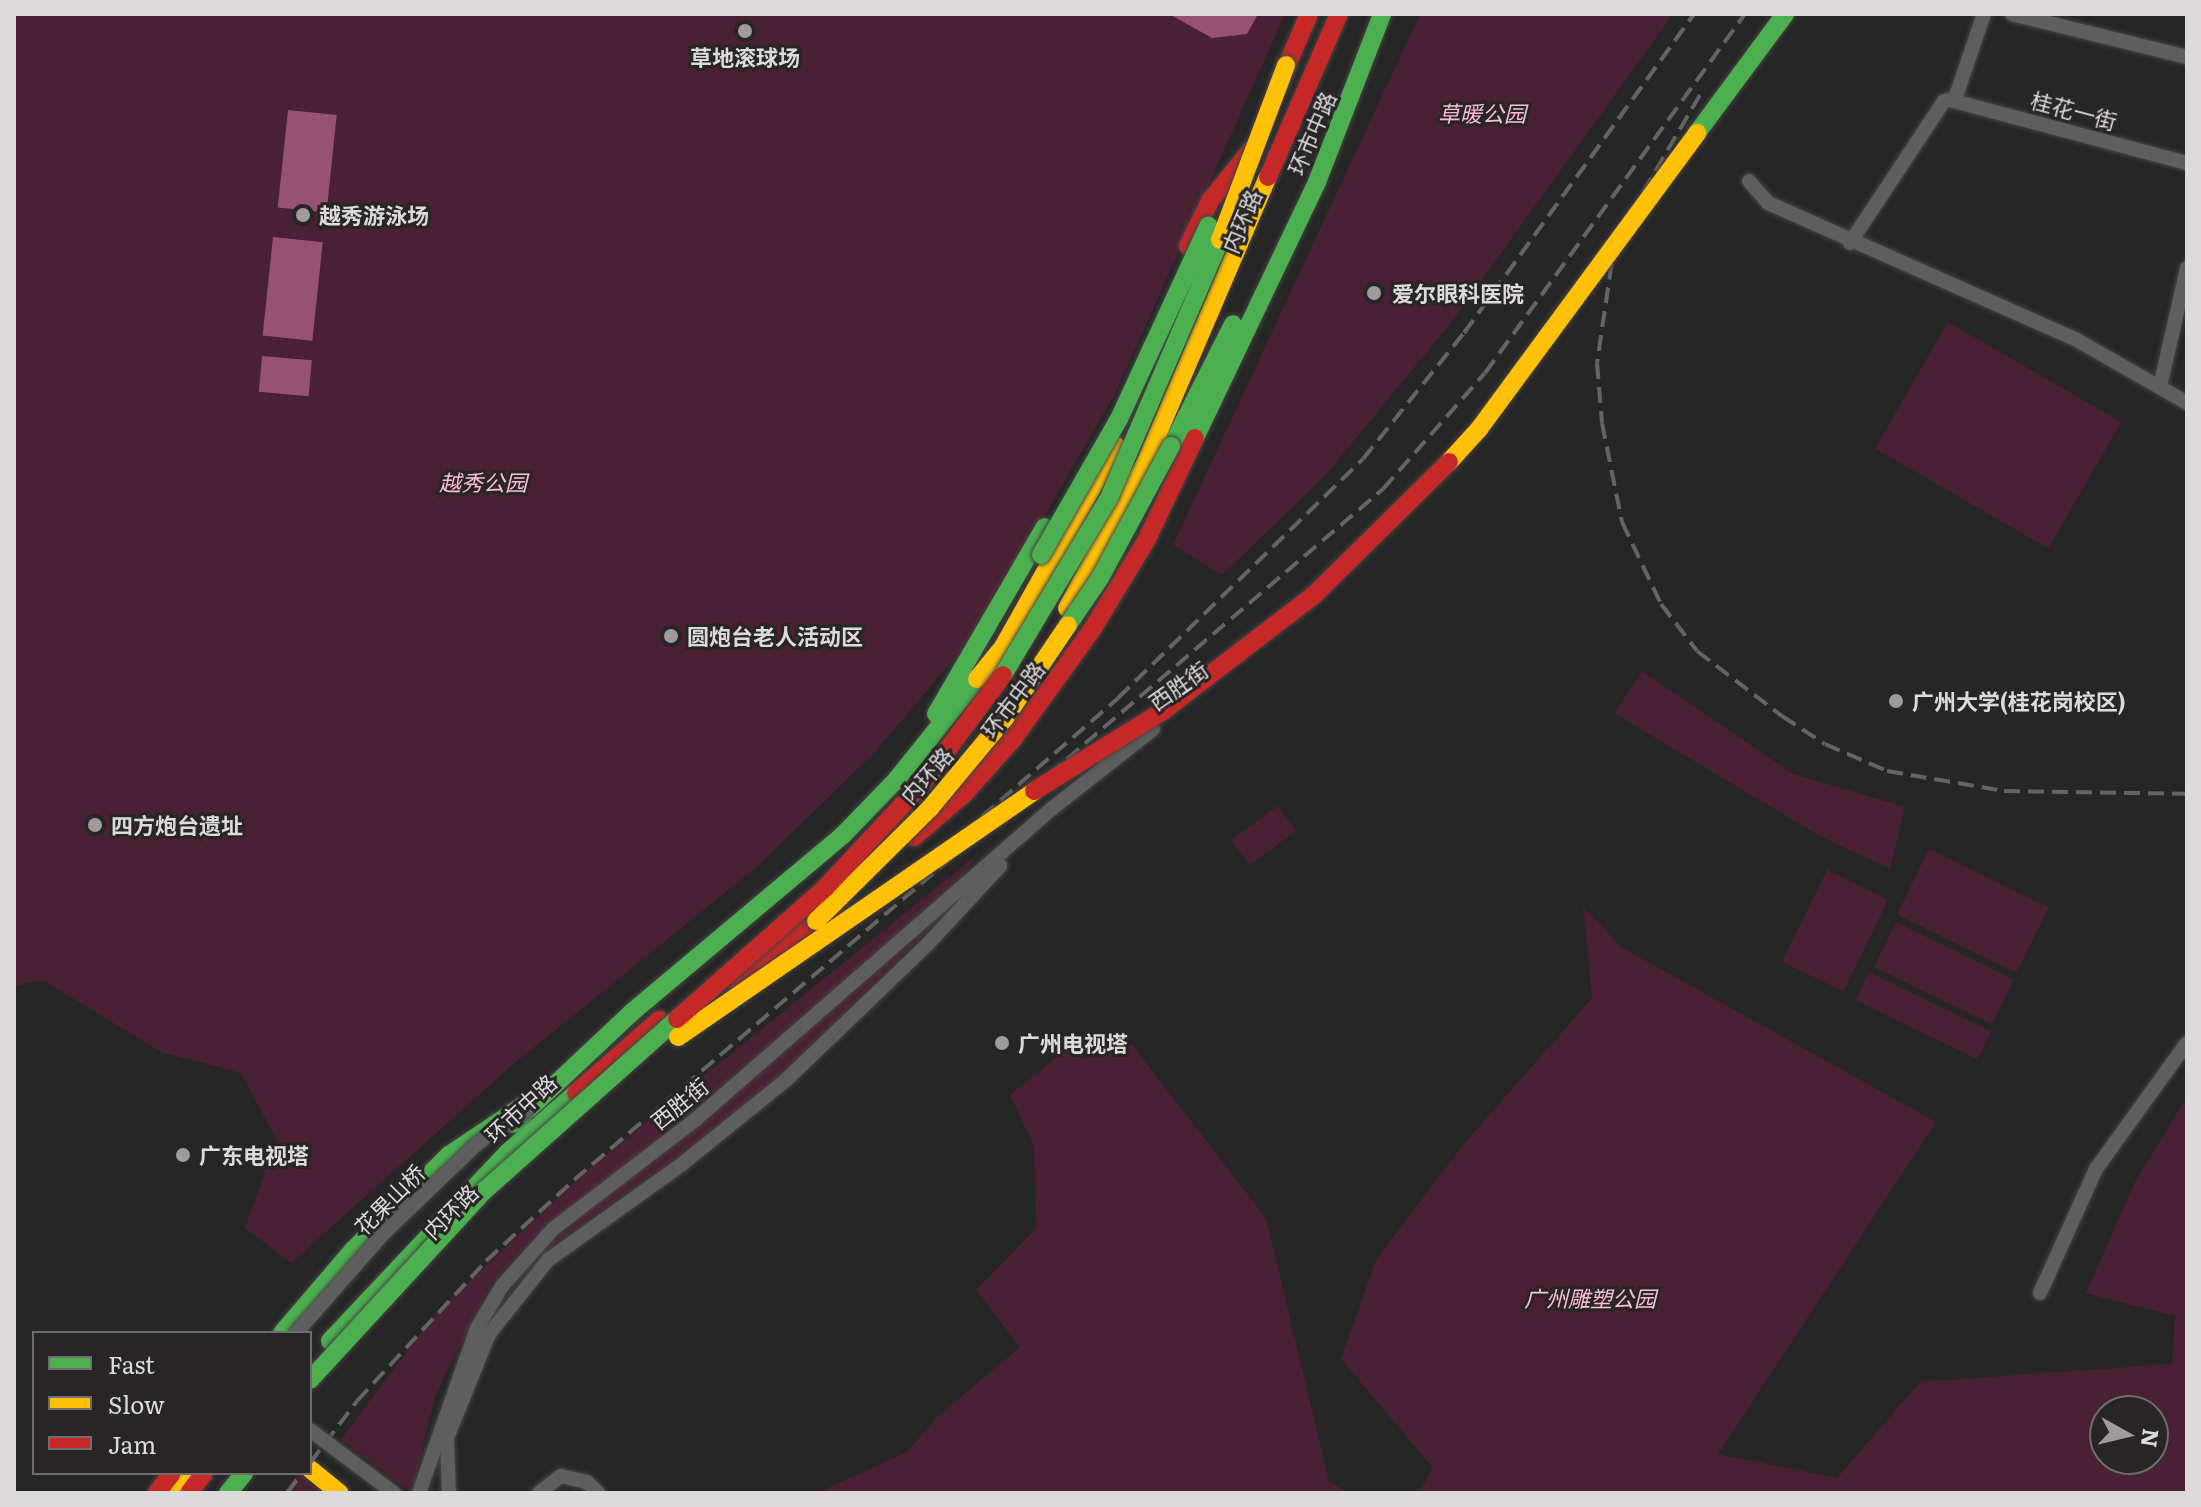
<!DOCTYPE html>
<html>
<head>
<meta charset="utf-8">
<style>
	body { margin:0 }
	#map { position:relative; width:2201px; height:1507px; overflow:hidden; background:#272626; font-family:Literata,"Noto Sans SC",serif }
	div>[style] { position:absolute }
	.green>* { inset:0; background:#4a2034; transform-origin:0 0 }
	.water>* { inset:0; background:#975272; transform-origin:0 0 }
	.roads { filter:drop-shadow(0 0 2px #454343) drop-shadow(0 0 2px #454343) }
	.street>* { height:14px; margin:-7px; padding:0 7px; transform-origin:7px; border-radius:7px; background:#5f5e5e }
	.fast>* { height:18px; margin:-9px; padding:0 9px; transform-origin:9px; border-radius:9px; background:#4caf50 }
	.slow>* { height:18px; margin:-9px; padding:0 9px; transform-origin:9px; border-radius:9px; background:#ffc107 }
	.jam>* { height:18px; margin:-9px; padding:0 9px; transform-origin:9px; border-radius:9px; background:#c62828 }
	.rail>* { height:4px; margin-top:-2px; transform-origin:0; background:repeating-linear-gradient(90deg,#646464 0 16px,transparent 0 24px) }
	.bridges { filter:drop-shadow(0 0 2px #454343) drop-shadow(0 0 2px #454343) }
	.street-bridge>* { height:14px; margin:-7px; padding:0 7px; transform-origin:7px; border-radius:7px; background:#5f5e5e }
	.fast-bridge>* { height:18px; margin:-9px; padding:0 9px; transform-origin:9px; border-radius:9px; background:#4caf50 }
	.slow-bridge>* { height:18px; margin:-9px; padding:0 9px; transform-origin:9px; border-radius:9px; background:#ffc107 }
	.jam-bridge>* { height:18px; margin:-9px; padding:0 9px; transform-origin:9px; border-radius:9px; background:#c62828 }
	.dots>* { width:22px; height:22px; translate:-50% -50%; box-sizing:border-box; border:4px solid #282526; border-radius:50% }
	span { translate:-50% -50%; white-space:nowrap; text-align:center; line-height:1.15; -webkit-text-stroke:6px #282526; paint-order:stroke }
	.poi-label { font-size:22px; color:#dcdada; font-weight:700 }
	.left { translate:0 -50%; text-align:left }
	.street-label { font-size:22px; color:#dcdada }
	.park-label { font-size:22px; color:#febcd8; font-style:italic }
	.frame { position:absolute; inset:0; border:16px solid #dcdada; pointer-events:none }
	.legend { position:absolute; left:32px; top:1331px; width:280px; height:144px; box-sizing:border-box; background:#282526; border:2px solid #706d6e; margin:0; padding:10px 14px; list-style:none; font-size:24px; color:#dcdada }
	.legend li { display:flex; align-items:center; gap:16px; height:40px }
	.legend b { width:40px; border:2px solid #706d6e }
	.north { position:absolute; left:2089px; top:1395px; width:80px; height:80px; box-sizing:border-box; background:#282526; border:2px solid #706d6e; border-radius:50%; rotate:98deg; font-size:22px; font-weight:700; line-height:32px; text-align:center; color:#dcdada }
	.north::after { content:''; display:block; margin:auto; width:28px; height:36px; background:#9d9b9b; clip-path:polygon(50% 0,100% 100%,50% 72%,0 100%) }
</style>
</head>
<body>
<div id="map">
	<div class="green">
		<div style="clip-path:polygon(14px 14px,1285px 14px,1115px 394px,979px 629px,875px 752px,759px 865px,516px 1062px,291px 1263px,245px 1228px,277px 1140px,241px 1073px,161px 1052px,43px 980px,14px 986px)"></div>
		<div style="clip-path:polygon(1420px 14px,1673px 14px,1450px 324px,1325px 476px,1222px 575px,1173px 545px)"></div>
		<div style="left:1948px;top:322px;width:200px;height:146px;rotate:30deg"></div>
		<div style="clip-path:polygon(1642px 671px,1793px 774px,1905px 807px,1890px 869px,1818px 835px,1614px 713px)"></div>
		<div style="left:1278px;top:806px;width:31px;height:58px;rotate:54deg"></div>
		<div style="left:1929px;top:849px;width:133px;height:73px;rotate:26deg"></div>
		<div style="clip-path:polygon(979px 853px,952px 888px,697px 1109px,546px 1225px,491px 1283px,435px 1396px,412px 1493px,341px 1439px,435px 1314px,589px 1169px)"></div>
		<div style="left:1827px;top:870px;width:68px;height:102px;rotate:26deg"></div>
		<div style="clip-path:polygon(961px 897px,766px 1093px,557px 1243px,510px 1290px,557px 1233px)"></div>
		<div style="clip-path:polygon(evenodd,1583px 906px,1621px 947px,1936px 1122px,1718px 1454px,1837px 1478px,1920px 1382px,2172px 1364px,2175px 1316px,2086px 1293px,2136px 1180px,2187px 1097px,2187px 1493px,1419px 1493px,1433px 1468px,1341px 1359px,1376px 1260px,1463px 1145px,1592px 998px,1583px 906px,2105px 1411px,2153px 1411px,2153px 1459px,2105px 1459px,2105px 1411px)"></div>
		<div style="left:1896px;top:922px;width:131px;height:50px;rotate:26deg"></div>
		<div style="left:1869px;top:972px;width:136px;height:31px;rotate:26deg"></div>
		<div style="clip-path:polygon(1126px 1037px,1266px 1218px,1329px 1481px,1348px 1493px,817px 1493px,907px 1452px,937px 1417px,1020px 1347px,976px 1290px,1036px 1229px,1034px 1146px,1010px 1095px,1064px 1051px,1087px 1059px)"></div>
		<div style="clip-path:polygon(298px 1473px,323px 1493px,283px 1493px)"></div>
	</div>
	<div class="water">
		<div style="clip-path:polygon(1169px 14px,1258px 14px,1247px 34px,1212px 38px)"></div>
		<div style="left:288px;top:110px;width:49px;height:98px;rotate:6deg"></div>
		<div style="left:273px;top:237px;width:50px;height:99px;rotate:6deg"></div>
		<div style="left:262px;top:356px;width:50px;height:36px;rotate:5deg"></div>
	</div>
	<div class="roads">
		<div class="street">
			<div style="left:2012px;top:14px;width:180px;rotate:13.8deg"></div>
			<div style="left:1950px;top:100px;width:245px;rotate:14.9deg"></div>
			<div style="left:1749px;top:181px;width:29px;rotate:49deg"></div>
			<div style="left:1768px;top:203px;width:336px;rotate:23.9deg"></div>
			<div style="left:2075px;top:339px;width:129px;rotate:29.7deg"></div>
			<div style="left:1850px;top:243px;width:170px;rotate:-56.5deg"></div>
			<div style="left:1944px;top:101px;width:11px;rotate:-10deg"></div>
			<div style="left:1955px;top:99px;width:90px;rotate:-71.2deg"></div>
			<div style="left:2160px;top:387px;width:122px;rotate:-77.2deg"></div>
			<div style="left:2040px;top:1293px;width:136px;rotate:-65.7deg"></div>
			<div style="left:2096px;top:1169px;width:155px;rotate:-54.2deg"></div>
			<div style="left:449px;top:1433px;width:107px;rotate:-68deg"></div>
			<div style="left:489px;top:1334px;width:95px;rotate:-51.4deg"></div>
			<div style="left:548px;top:1260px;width:165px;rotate:-35.6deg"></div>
			<div style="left:682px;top:1164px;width:134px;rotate:-38.9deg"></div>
			<div style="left:786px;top:1080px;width:195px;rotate:-43.8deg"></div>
			<div style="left:927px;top:945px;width:108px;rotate:-47.3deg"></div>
			<div style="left:447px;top:1439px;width:54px;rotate:87.9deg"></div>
			<div style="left:419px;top:1493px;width:175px;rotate:-70.6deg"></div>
			<div style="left:477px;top:1328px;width:49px;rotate:-59.2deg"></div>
			<div style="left:502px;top:1286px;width:76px;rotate:-48.2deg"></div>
			<div style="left:553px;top:1229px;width:179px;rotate:-37.5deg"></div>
			<div style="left:695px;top:1120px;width:476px;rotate:-41.1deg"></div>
			<div style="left:1054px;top:807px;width:126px;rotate:-38.2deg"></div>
			<div style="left:539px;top:1493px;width:28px;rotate:-38deg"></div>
			<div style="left:561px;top:1476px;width:27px;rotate:13deg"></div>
			<div style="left:587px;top:1482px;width:16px;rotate:45deg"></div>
		</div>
		<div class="fast">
			<div style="left:1195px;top:438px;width:284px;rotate:-64.5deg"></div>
			<div style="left:1317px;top:182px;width:180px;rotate:-68.8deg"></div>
			<div style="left:1173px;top:443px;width:133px;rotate:-63.2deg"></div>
			<div style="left:936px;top:714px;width:216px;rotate:-59.8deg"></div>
			<div style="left:513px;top:1124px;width:162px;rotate:-43.2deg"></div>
			<div style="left:631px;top:1013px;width:277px;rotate:-40deg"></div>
			<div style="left:843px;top:835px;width:78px;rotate:-46deg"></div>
			<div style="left:897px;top:779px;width:128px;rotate:-51.3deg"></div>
			<div style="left:282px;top:1333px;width:109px;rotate:-49.5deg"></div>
			<div style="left:353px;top:1250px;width:135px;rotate:-44.7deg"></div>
			<div style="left:449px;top:1155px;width:94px;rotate:-33.7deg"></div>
			<div style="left:330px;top:1341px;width:260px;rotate:-46.7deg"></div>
			<div style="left:508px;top:1152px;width:90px;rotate:-40.9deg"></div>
			<div style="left:228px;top:1493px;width:26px;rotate:-51deg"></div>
		</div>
		<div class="slow">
			<div style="left:1067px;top:608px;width:167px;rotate:-61.7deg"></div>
			<div style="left:1146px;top:461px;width:309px;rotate:-66.8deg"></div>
			<div style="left:977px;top:679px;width:41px;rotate:-50.9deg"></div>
			<div style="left:1003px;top:647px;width:231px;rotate:-60.7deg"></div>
			<div style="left:310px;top:1469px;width:38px;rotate:39deg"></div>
			<div style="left:171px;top:1493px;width:26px;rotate:-51deg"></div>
		</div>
		<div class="jam">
			<div style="left:1278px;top:86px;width:78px;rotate:-66.7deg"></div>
			<div style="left:1268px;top:177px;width:178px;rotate:-66.5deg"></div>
			<div style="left:1188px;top:246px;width:50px;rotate:-63.9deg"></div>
			<div style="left:1210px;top:201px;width:65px;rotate:-51.2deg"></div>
			<div style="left:914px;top:837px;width:66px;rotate:-40.7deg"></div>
			<div style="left:964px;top:794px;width:74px;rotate:-48.3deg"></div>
			<div style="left:1013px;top:739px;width:137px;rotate:-54.2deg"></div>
			<div style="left:1093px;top:628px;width:102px;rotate:-58.7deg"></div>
			<div style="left:1146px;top:541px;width:114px;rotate:-64.6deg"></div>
			<div style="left:736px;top:982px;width:121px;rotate:-36.6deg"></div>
			<div style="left:576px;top:1093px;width:111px;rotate:-41.3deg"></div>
			<div style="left:157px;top:1493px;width:25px;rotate:-53deg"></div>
			<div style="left:189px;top:1493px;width:25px;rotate:-53deg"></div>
		</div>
	</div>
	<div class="rail">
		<div style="left:1700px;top:95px;width:168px;rotate:120.4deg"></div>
		<div style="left:1615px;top:240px;width:124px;rotate:98.3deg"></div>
		<div style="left:1597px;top:363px;width:60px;rotate:85.2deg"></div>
		<div style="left:1602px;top:423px;width:101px;rotate:78.6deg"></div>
		<div style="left:1622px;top:522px;width:91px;rotate:64.6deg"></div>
		<div style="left:1661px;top:604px;width:59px;rotate:52.5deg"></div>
		<div style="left:1697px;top:651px;width:107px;rotate:37.4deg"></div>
		<div style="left:1782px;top:716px;width:51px;rotate:33.1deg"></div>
		<div style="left:1825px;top:744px;width:68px;rotate:23.5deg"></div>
		<div style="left:1887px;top:771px;width:119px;rotate:9.7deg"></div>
		<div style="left:2004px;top:791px;width:183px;rotate:0.9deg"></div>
		<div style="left:964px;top:832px;width:204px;rotate:-41deg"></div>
		<div style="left:1118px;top:698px;width:342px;rotate:-44.3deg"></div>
		<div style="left:1363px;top:459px;width:161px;rotate:-51.3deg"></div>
		<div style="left:1464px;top:333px;width:393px;rotate:-54.2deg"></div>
		<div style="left:310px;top:1463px;width:78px;rotate:-52.8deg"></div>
		<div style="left:357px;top:1401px;width:190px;rotate:-47.3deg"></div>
		<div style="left:486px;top:1261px;width:120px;rotate:-42.6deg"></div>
		<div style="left:574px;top:1180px;width:1064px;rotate:-40.5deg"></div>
		<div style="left:1383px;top:489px;width:154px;rotate:-48.7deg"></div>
		<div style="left:1485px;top:373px;width:443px;rotate:-54.1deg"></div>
		<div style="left:287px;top:1493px;width:25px;rotate:-53deg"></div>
	</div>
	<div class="bridges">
		<div class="street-bridge">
			<div style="left:296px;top:1333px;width:130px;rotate:-48.7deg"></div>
			<div style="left:382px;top:1235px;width:133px;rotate:-43.8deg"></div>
			<div style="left:478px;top:1143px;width:58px;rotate:-33.7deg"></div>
			<div style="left:310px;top:1430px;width:105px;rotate:36.9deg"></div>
		</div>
		<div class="fast-bridge">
			<div style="left:1697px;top:133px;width:148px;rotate:-53.5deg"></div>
			<div style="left:1041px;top:555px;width:157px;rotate:-60.2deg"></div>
			<div style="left:1119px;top:419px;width:213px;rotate:-65.2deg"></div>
			<div style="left:1068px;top:625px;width:57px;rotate:-55.8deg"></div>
			<div style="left:1100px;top:578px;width:150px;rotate:-61.7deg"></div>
			<div style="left:1003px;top:675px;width:206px;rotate:-59.1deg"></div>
			<div style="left:1109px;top:498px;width:281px;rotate:-66.7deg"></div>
			<div style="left:310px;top:1380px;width:257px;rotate:-47.4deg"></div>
			<div style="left:484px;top:1191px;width:259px;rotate:-41.7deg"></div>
		</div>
		<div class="slow-bridge">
			<div style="left:1220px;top:240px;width:187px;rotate:-69.3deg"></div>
			<div style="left:1449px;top:462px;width:45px;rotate:-47.7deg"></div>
			<div style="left:1479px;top:429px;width:368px;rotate:-53.6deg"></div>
			<div style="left:816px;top:921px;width:161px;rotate:-44.7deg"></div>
			<div style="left:930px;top:808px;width:117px;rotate:-50.2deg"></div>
			<div style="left:1005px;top:718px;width:112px;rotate:-55.9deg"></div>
			<div style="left:678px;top:1037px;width:433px;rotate:-34.6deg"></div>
		</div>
		<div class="jam-bridge">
			<div style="left:1034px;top:791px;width:152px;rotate:-31.8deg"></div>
			<div style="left:1163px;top:711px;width:189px;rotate:-37.5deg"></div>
			<div style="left:1313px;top:596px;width:191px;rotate:-44.6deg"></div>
			<div style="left:677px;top:1019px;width:199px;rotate:-41.5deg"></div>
			<div style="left:826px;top:887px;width:139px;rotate:-47deg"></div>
			<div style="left:921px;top:785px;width:137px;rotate:-53.3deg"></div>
		</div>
	</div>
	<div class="dots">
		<div style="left:745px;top:31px;background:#9d9b9b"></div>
		<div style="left:303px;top:215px;background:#9d9b9b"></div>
		<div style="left:1374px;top:293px;background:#9d9b9b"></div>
		<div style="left:671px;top:636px;background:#9d9b9b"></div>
		<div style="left:1896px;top:701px;background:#9d9b9b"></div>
		<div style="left:95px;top:825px;background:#9d9b9b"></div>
		<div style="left:1002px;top:1043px;background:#9d9b9b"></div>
		<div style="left:183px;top:1155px;background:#9d9b9b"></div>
	</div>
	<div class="poi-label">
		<span style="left:745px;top:57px">草地滚球场</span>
		<span class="left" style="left:319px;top:215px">越秀游泳场</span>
		<span class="left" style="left:1392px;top:293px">爱尔眼科医院</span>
		<span class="left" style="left:687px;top:636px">圆炮台老人活动区</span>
		<span class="left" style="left:1912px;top:701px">广州大学(桂花岗校区)</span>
		<span class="left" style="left:111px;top:825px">四方炮台遗址</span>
		<span class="left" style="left:1018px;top:1043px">广州电视塔</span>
		<span class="left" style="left:199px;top:1155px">广东电视塔</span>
	</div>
	<div class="street-label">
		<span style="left:2074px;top:110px;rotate:15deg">桂花一街</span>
		<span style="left:1311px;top:133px;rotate:-67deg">环市中路</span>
		<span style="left:1241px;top:221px;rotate:-67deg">内环路</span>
		<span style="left:1178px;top:685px;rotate:-35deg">西胜街</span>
		<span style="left:1012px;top:699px;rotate:-53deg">环市中路</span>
		<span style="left:926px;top:775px;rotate:-49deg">内环路</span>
		<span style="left:679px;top:1103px;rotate:-39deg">西胜街</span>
		<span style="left:520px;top:1108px;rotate:-43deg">环市中路</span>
		<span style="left:389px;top:1199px;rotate:-45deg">花果山桥</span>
		<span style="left:450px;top:1211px;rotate:-45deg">内环路</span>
	</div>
	<div class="park-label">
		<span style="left:1482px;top:113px">草暖公园</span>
		<span style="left:483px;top:482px">越秀公园</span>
		<span style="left:1590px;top:1298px">广州雕塑公园</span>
	</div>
	<div class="frame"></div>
	<ul class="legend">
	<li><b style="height:10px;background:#4caf50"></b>Fast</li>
	<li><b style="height:10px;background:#ffc107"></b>Slow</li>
	<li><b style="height:10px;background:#c62828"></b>Jam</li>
	</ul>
	<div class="north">N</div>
</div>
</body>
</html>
